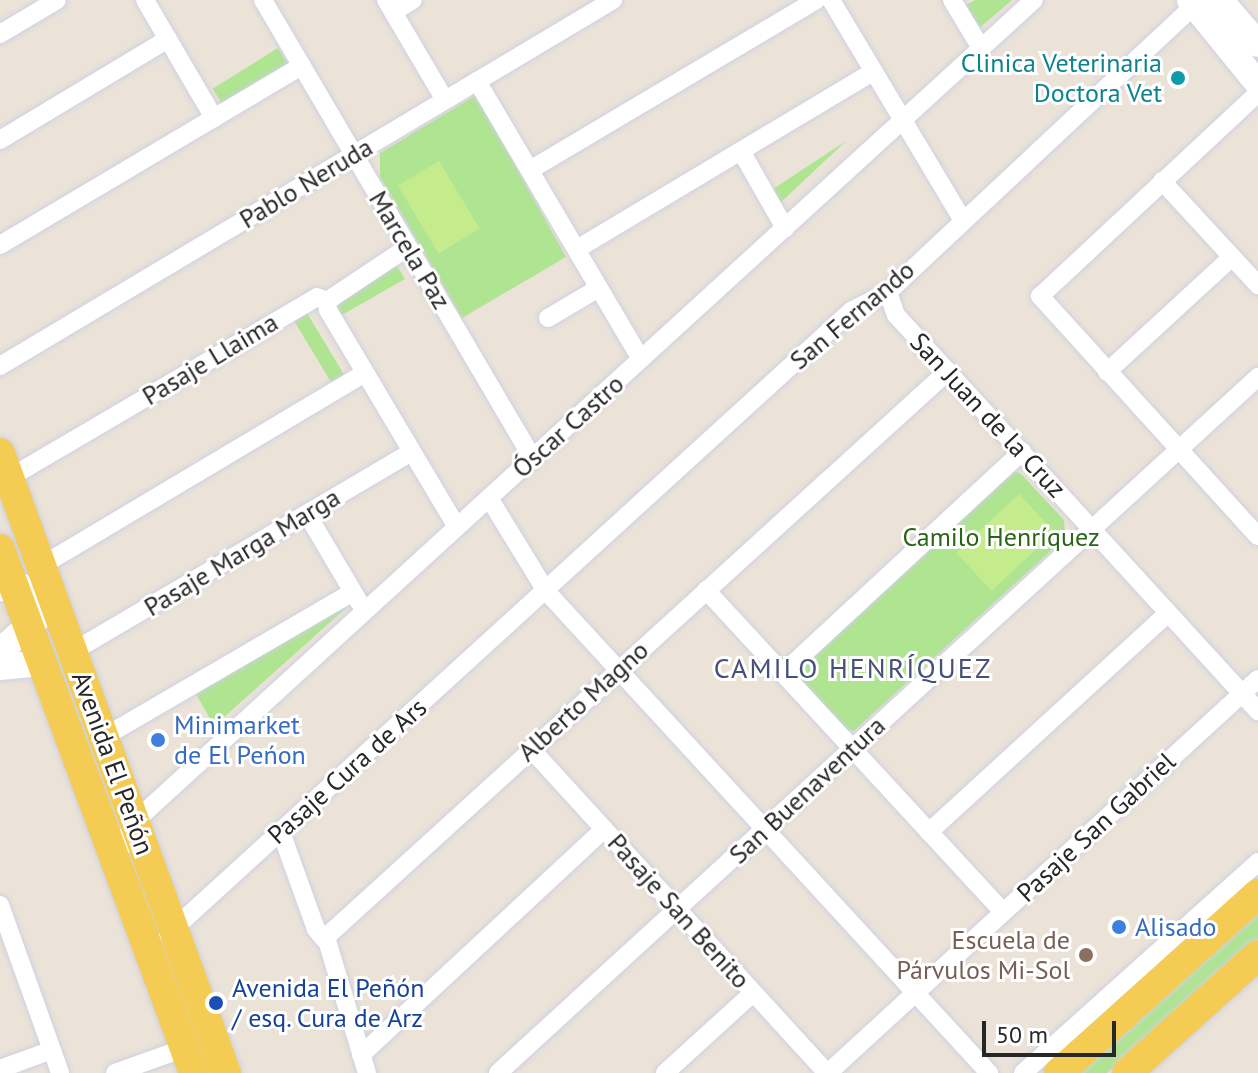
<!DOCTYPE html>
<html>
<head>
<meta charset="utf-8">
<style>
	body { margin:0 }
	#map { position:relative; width:1258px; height:1073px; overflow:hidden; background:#ebe2d8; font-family:"PT Sans",sans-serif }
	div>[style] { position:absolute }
	.green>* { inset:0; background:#afe491; transform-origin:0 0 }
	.pitch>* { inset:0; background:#c5ec8c; transform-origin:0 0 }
	.roads { filter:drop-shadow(0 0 2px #cdd1e1) drop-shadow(0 0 2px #cdd1e1) }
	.street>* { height:18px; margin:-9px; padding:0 9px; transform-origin:9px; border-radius:9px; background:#fff }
	.secondary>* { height:26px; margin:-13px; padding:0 13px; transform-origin:13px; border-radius:13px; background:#fff }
	.primary>* { height:30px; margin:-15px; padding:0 15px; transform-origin:15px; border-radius:15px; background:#f5cc53 }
	.dots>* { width:22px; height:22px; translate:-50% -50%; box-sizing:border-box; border:4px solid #fff; border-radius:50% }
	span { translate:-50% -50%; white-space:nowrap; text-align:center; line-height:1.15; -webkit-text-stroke:6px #fff; paint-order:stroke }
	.culture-label { font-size:26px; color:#0d838f }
	.right { translate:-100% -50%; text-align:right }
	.street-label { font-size:26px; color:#272727 }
	.park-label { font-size:26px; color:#286516 }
	.shop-label { font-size:26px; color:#366cbe }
	.left { translate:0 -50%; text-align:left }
	.education-label { font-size:26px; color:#785e54 }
	.transit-label { font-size:26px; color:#164399 }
	.neighbourhood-label { font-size:28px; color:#475079; letter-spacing:2px }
	.scale { position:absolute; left:982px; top:1021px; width:134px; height:36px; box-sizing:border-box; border:4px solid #272727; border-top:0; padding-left:10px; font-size:24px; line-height:28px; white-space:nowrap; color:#272727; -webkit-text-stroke:6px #fff; paint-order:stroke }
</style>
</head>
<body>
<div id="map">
	<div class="green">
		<div style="clip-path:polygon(975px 0,1012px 0,978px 29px,963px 7px)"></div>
		<div style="left:278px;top:48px;width:22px;height:77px;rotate:58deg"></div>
		<div style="clip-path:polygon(476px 95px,566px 257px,462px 318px,380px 177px,380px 153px)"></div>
		<div style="clip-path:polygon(846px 141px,780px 203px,770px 191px)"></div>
		<div style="clip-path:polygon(396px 264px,405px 279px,340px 316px,333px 306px)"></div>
		<div style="left:307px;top:313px;width:74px;height:15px;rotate:59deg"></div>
		<div style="clip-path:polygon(1012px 471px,1020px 473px,1064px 520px,1065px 538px,854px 731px,847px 730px,799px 678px,798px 669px)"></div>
		<div style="clip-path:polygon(342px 602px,346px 608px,214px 726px,195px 692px)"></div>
		<div style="clip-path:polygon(1258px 909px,1258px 939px,1107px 1073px,1072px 1073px)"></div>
	</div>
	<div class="pitch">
		<div style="left:439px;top:161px;width:79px;height:48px;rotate:59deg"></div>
		<div style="left:1019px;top:494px;width:52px;height:86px;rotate:47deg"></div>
	</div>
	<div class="roads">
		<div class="street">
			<div style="left:145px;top:0;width:137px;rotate:59.7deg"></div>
			<div style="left:263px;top:0;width:533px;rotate:59.53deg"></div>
			<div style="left:386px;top:0;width:116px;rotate:59.5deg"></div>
			<div style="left:831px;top:0;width:255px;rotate:59.1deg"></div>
			<div style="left:952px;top:0;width:56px;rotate:58.9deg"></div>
			<div style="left:393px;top:12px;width:23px;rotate:-31deg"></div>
			<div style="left:0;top:34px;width:66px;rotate:-30.8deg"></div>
			<div style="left:477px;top:81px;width:323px;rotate:59.5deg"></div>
			<div style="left:1258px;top:93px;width:298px;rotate:137deg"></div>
			<div style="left:1040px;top:296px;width:324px;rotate:47.8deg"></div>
			<div style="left:0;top:140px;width:196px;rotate:-31deg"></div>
			<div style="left:741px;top:151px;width:89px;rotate:60.3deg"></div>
			<div style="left:530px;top:170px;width:333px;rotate:-30.7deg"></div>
			<div style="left:1162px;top:181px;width:142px;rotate:47.3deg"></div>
			<div style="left:0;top:245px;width:351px;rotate:-30.7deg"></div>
			<div style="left:577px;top:249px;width:346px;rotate:-30.9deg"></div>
			<div style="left:888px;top:292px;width:24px;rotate:71deg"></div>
			<div style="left:896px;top:315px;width:537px;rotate:47.57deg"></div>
			<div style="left:327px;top:301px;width:9px;rotate:84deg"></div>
			<div style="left:328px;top:310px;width:252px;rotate:59.3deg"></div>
			<div style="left:327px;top:301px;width:97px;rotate:-33.7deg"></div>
			<div style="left:548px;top:318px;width:59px;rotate:-30.5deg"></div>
			<div style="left:0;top:366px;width:714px;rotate:-30.84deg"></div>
			<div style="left:1107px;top:372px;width:170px;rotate:-42.6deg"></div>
			<div style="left:9px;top:478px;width:357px;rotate:-30.4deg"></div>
			<div style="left:317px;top:297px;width:11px;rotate:22deg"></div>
			<div style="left:489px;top:498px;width:109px;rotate:58.5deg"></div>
			<div style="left:546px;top:591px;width:655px;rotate:47.41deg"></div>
			<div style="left:307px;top:514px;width:102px;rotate:59.4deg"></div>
			<div style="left:41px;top:566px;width:377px;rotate:-30.8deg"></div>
			<div style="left:706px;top:590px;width:438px;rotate:47.3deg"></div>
			<div style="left:72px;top:652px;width:394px;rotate:-30.5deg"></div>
			<div style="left:783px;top:673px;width:326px;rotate:-42.8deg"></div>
			<div style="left:102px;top:738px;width:290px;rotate:-30.2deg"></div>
			<div style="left:531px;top:749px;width:439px;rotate:47.6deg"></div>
			<div style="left:281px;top:832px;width:103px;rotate:70.2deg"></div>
			<div style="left:316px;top:929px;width:14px;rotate:51deg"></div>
			<div style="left:929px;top:832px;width:324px;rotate:-42.5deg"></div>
			<div style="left:115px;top:862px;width:43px;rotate:-65.2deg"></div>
			<div style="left:133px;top:823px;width:1220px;rotate:-42.41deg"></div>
			<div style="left:0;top:905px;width:178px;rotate:70.3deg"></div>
			<div style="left:168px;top:934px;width:924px;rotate:-42.37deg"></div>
			<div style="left:851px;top:311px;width:42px;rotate:-27.2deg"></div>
			<div style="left:888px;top:292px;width:417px;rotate:-43.1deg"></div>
			<div style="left:361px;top:1055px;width:332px;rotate:-42.9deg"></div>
			<div style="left:0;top:1069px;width:55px;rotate:-20.1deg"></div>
			<div style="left:115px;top:1073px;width:74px;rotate:-19.7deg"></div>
			<div style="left:367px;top:1073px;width:142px;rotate:-106.8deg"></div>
			<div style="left:326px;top:937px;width:841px;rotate:-42.3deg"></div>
			<div style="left:498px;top:1073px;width:1031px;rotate:-42.48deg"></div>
			<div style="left:665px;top:1073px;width:119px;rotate:-42.3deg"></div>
			<div style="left:828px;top:1073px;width:583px;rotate:-42.5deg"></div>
			<div style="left:1023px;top:1073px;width:316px;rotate:-41.9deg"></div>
		</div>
		<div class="secondary">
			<div style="left:1190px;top:0;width:108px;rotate:51deg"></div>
			<div style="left:1220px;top:0;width:58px;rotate:49.2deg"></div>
			<div style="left:0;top:651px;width:73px;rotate:-41.1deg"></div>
			<div style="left:55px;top:603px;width:48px;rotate:-154deg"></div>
			<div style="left:12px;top:582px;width:11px;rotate:146deg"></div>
			<div style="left:0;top:667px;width:42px;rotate:-5.4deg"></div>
		</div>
		<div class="primary">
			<div style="left:0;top:453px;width:660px;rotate:69.97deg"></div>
			<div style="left:0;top:549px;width:559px;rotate:69.68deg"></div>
			<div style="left:1059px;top:1073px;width:268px;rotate:-42deg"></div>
			<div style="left:1127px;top:1073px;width:176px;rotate:-42deg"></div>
		</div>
	</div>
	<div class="dots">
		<div style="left:1178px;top:78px;background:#0f9aa8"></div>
		<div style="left:158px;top:740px;background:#3f7fe0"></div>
		<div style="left:1119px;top:927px;background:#3f7fe0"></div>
		<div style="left:1086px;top:955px;background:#8d6e63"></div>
		<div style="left:216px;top:1003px;background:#1a4fb4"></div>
	</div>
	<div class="culture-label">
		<span class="right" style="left:1162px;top:78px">Clinica Veterinaria<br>Doctora Vet</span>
	</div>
	<div class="street-label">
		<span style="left:306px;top:183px;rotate:-31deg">Pablo Neruda</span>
		<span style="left:410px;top:250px;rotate:59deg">Marcela Paz</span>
		<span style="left:852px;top:315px;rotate:-40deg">San Fernando</span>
		<span style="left:210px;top:359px;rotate:-31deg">Pasaje Llaima</span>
		<span style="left:988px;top:415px;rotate:47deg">San Juan de la Cruz</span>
		<span style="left:568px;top:426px;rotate:-42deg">Óscar Castro</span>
		<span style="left:242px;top:552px;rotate:-31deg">Pasaje Marga Marga</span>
		<span style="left:583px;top:701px;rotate:-42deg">Alberto Magno</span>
		<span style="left:113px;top:763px;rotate:70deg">Avenida El Peñón</span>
		<span style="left:347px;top:771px;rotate:-42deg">Pasaje Cura de Ars</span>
		<span style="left:807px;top:790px;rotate:-43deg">San Buenaventura</span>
		<span style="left:1096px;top:827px;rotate:-43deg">Pasaje San Gabriel</span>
		<span style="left:679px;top:911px;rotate:48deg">Pasaje San Benito</span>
	</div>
	<div class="park-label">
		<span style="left:1001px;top:537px">Camilo Henríquez</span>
	</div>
	<div class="shop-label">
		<span class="left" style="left:174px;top:740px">Minimarket<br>de El Peńon</span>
		<span class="left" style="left:1135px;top:927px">Alisado</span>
	</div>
	<div class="education-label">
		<span class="right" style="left:1070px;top:955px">Escuela de<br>Párvulos Mi-Sol</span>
	</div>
	<div class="transit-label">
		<span class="left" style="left:232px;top:1003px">Avenida El Peñón<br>/ esq. Cura de Arz</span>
	</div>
	<div class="neighbourhood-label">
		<span style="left:853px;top:668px">CAMILO HENRÍQUEZ</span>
	</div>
	<div class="scale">50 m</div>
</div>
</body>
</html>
